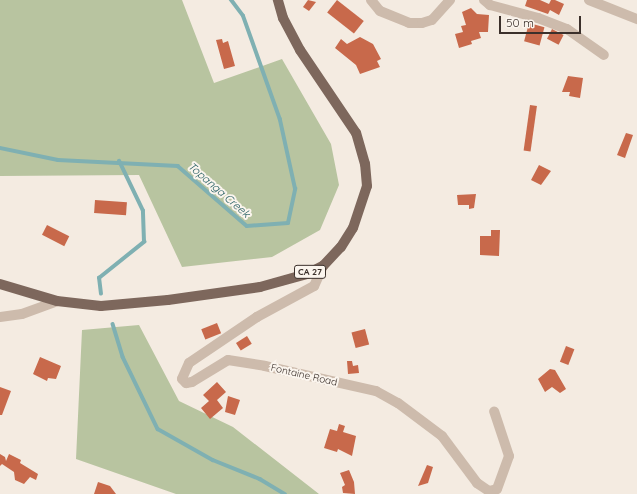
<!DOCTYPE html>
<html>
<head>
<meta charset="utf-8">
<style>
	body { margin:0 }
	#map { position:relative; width:637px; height:494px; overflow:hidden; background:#f4ebe1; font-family:Quicksand,sans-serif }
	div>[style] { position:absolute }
	.green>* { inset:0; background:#b8c4a0 }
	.stream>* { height:3.5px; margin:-1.75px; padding:0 1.75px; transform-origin:1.75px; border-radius:1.75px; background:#7fb0b2 }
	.building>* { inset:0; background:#c8694b; transform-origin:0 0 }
	.minor>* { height:10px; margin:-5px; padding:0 5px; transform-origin:5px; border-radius:5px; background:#cdbbac }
	.primary>* { height:10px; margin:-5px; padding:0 5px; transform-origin:5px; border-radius:5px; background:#7d675c }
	span { translate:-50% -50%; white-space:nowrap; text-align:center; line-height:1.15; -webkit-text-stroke:4px #fbf5ee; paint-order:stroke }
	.shield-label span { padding:1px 3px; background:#fbf5ee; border:1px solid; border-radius:3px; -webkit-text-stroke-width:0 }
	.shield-label { font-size:9px; color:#3b302b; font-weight:700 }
	.street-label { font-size:10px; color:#3b302b }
	.water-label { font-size:11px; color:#1f5a5e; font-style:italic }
	.scale { position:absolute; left:499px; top:16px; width:82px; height:18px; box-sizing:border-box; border:2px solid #3b302b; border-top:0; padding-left:5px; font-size:12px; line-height:14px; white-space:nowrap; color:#3b302b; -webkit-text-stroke:3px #fbf5ee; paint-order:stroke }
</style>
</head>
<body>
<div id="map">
	<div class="green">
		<div style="clip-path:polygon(0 0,182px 0,214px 83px,282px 59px,331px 144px,339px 185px,320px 230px,272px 257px,182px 267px,139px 175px,0 176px)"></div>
		<div style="clip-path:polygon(139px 325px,179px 401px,233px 427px,319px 494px,176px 494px,76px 459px,82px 330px)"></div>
	</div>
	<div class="stream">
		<div style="left:0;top:148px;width:59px;rotate:11.7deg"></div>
		<div style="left:58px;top:160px;width:120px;rotate:2.9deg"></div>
		<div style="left:178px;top:166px;width:91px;rotate:41deg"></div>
		<div style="left:247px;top:226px;width:41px;rotate:-4.2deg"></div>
		<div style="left:288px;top:223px;width:35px;rotate:-78deg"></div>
		<div style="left:295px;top:189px;width:71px;rotate:-102.3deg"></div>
		<div style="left:280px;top:120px;width:110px;rotate:-109.6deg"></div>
		<div style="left:243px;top:16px;width:20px;rotate:-127deg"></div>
		<div style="left:101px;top:294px;width:16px;rotate:-97deg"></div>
		<div style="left:99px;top:278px;width:58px;rotate:-38.7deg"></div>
		<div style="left:144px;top:242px;width:31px;rotate:-92deg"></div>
		<div style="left:143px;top:211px;width:55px;rotate:-115.6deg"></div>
		<div style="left:113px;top:324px;width:34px;rotate:73deg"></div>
		<div style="left:123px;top:357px;width:80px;rotate:64.1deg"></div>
		<div style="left:158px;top:429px;width:63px;rotate:29.4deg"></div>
		<div style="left:213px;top:460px;width:51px;rotate:22deg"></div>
		<div style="left:260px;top:479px;width:29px;rotate:31deg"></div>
	</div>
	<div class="building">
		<div style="clip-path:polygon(308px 0,316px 2px,309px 11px,303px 7px)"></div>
		<div style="left:337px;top:0;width:34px;height:16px;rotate:38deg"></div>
		<div style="clip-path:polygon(527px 0,540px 0,549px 4px,551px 0,555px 0,564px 4px,559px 15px,550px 10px,548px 14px,525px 6px)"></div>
		<div style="clip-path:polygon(471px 8px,477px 14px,489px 15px,488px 32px,479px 32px,481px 38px,471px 41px,472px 44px,459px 48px,455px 34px,463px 32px,461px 26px,466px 25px,462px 12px)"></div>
		<div style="left:529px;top:23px;width:16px;height:19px;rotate:15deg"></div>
		<div style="left:552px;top:29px;width:13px;height:11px;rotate:27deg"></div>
		<div style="clip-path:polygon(360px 37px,373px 44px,381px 59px,377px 61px,380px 67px,360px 74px,356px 65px,335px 48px,341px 39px,347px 44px)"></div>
		<div style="clip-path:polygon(222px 39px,223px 43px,228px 41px,235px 66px,224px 69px,216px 40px)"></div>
		<div style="clip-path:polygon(568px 76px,583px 78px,580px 98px,569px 96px,570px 92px,562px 92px)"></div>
		<div style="left:530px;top:105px;width:7px;height:46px;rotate:8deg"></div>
		<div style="clip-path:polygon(626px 133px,633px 135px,625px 158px,617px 155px)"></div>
		<div style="clip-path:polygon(539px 165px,551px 171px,541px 185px,531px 180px)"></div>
		<div style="clip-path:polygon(476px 194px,474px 208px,469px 209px,469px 205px,458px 205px,457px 195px)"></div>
		<div style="left:95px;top:200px;width:32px;height:13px;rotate:4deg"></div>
		<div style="left:47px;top:225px;width:25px;height:11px;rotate:27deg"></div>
		<div style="clip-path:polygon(491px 230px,500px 230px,499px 256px,480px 255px,480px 236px,491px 236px)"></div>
		<div style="left:217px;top:323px;width:11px;height:17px;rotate:68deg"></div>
		<div style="left:365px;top:329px;width:16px;height:14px;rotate:75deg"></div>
		<div style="left:247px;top:336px;width:9px;height:13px;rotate:58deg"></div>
		<div style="left:566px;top:346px;width:9px;height:17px;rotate:21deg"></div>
		<div style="clip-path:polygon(40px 357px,61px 366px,56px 379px,48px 378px,47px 381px,33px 374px)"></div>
		<div style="clip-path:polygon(347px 361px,352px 361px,353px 366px,358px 365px,359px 373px,348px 374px)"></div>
		<div style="clip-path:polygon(550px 369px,555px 370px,566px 389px,560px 393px,552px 387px,545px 392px,538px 379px)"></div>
		<div style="clip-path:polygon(217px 382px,226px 392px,217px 400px,223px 408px,210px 419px,201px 408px,209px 401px,203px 395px)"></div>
		<div style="clip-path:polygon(0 387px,11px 391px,2px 415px,0 415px)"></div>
		<div style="clip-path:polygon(228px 396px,240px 400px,235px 415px,225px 412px)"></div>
		<div style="clip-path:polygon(339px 424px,345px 426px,343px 432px,356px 436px,352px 456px,338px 449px,337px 452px,324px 448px,330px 429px,337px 431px)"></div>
		<div style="clip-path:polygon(0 454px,5px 457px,6px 461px,9px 454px,21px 460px,20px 463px,38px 474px,36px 480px,30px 477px,24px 484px,15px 480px,14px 472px,2px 464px,0 466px)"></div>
		<div style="clip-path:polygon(427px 465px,433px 467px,428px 483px,418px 486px)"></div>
		<div style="clip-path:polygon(349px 470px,354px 482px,355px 494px,343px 493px,342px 487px,345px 485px,340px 473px)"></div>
		<div style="clip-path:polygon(98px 482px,110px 486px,116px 494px,94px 494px)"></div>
	</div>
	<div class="minor">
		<div style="left:371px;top:0;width:14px;rotate:51deg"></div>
		<div style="left:380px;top:11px;width:31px;rotate:22deg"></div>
		<div style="left:409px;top:23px;width:13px"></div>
		<div style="left:422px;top:23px;width:10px;rotate:-17deg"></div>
		<div style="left:432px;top:20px;width:27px;rotate:-48deg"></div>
		<div style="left:484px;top:0;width:8px;rotate:40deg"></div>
		<div style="left:490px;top:5px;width:50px;rotate:15.2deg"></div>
		<div style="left:538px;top:18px;width:31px;rotate:21deg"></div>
		<div style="left:567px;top:29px;width:45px;rotate:35.1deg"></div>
		<div style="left:589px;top:0;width:52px;rotate:21.6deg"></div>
		<div style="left:323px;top:266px;width:22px;rotate:114deg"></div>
		<div style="left:314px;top:286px;width:65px;rotate:151.5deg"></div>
		<div style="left:257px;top:317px;width:82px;rotate:145.9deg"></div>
		<div style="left:189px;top:363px;width:17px;rotate:114deg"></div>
		<div style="left:182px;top:379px;width:6px;rotate:45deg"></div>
		<div style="left:186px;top:383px;width:6px;rotate:-9deg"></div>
		<div style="left:192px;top:382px;width:42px;rotate:-31.4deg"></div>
		<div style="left:228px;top:360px;width:37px;rotate:9deg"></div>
		<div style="left:265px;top:366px;width:114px;rotate:12.7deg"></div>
		<div style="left:376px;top:391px;width:25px;rotate:29deg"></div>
		<div style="left:398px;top:403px;width:55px;rotate:36.9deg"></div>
		<div style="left:442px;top:436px;width:59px;rotate:53.3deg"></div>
		<div style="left:477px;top:483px;width:14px;rotate:34deg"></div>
		<div style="left:489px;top:491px;width:8px;rotate:-14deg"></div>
		<div style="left:497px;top:489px;width:35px;rotate:-70deg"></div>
		<div style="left:509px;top:456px;width:47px;rotate:-108.4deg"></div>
		<div style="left:0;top:317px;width:22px;rotate:-8deg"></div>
		<div style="left:22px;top:314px;width:37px;rotate:-20deg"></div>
	</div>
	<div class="primary">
		<div style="left:0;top:284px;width:59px;rotate:16.6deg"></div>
		<div style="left:57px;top:301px;width:44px;rotate:6.5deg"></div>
		<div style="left:101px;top:306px;width:67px;rotate:-5.1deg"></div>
		<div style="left:168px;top:300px;width:93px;rotate:-8deg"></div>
		<div style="left:260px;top:287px;width:49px;rotate:-15.5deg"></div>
		<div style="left:307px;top:274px;width:18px;rotate:-27deg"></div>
		<div style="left:323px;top:266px;width:26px;rotate:-47deg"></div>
		<div style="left:341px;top:247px;width:22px;rotate:-58deg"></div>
		<div style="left:353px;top:228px;width:44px;rotate:-71.6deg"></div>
		<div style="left:367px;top:186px;width:22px;rotate:-95deg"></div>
		<div style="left:365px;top:164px;width:32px;rotate:-106deg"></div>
		<div style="left:356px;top:133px;width:100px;rotate:-124deg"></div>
		<div style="left:300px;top:50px;width:36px;rotate:-118deg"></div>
		<div style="left:283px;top:18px;width:19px;rotate:-106deg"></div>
	</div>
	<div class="shield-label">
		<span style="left:310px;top:272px">CA 27</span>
	</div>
	<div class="street-label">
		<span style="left:304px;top:375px;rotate:13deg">Fontaine Road</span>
	</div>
	<div class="water-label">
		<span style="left:219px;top:190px;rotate:41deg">Topanga Creek</span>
	</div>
	<div class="scale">50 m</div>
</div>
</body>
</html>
